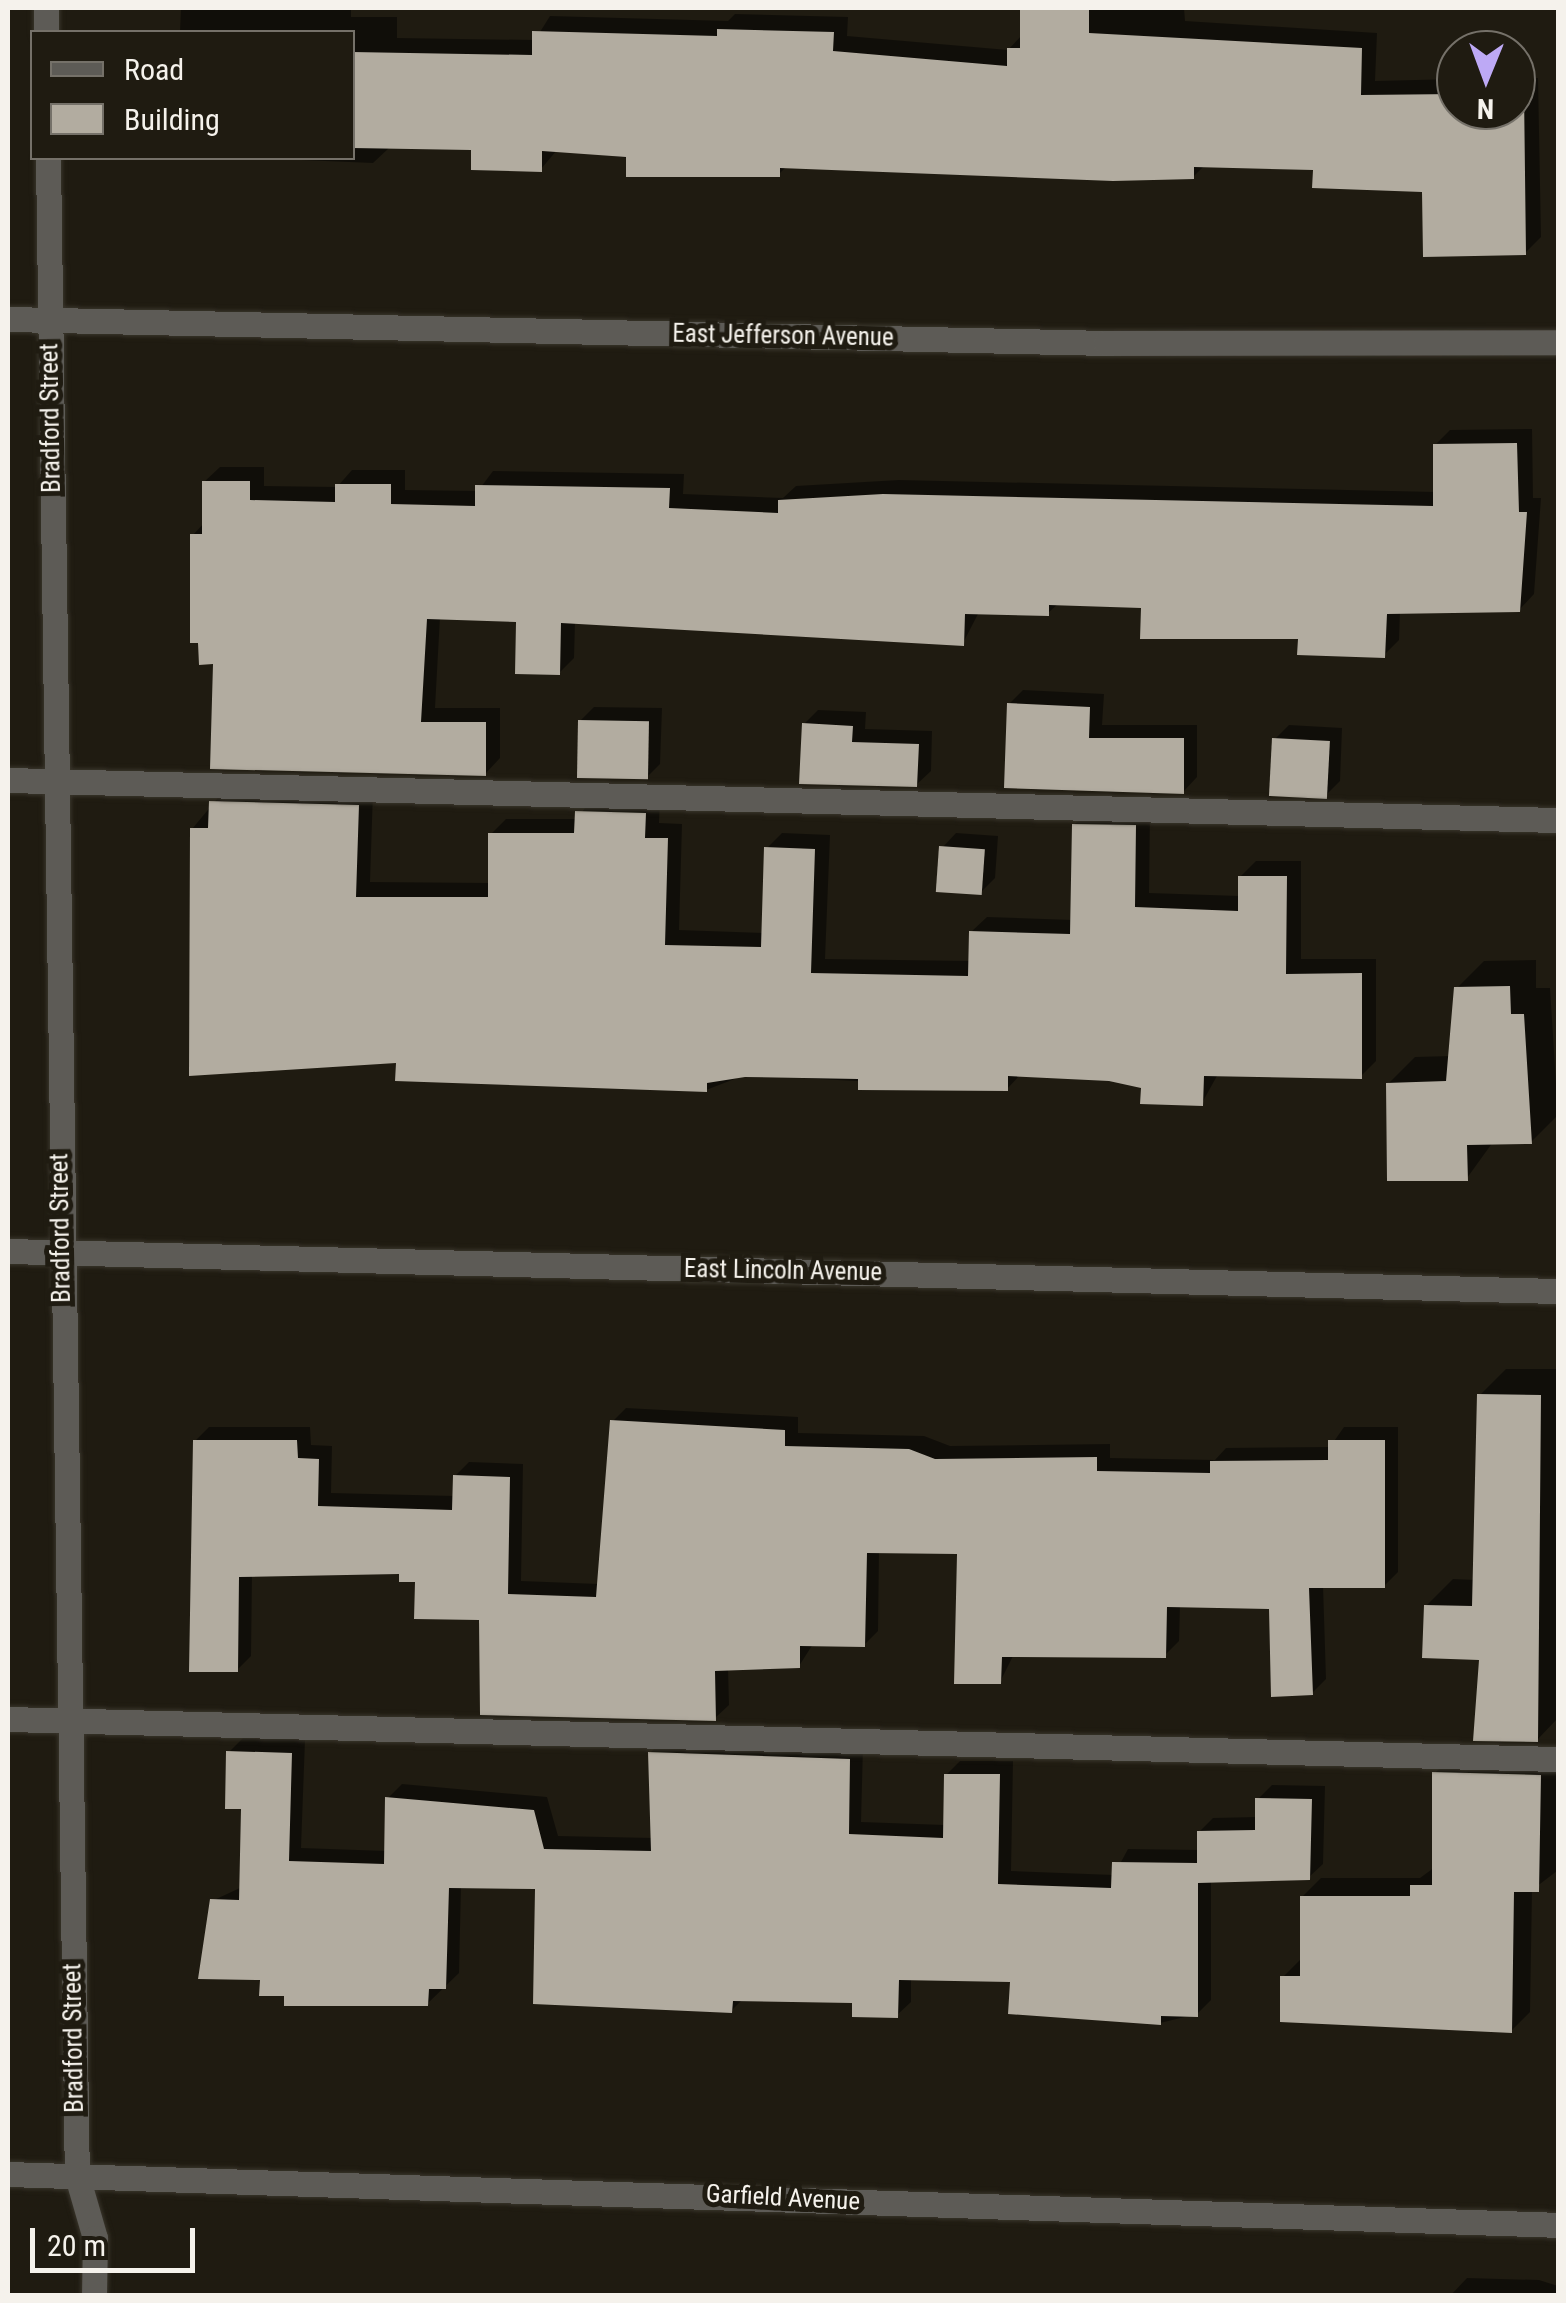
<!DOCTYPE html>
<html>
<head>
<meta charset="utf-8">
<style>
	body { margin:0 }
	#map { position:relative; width:1566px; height:2303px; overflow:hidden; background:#1f1b11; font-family:"Roboto Condensed",sans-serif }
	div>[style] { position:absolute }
	.shadow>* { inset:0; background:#0007 }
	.building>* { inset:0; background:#b2aca0; transform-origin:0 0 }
	.roads { filter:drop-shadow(0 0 2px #39352b) drop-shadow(0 0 2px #39352b) }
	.service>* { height:25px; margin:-12.5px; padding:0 12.5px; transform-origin:12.5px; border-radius:12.5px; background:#5d5b56 }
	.minor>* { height:25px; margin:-12.5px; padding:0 12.5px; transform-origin:12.5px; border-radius:12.5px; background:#5d5b56 }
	span { translate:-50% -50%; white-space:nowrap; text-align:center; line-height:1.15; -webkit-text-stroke:10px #1f1b11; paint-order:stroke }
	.street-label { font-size:25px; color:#f5f2ec }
	.frame { position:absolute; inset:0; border:10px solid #f5f2ec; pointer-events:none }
	.legend { position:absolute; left:30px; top:30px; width:325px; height:130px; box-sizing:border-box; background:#1f1b11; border:2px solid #757169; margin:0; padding:12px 18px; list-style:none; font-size:30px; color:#f5f2ec }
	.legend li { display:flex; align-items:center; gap:20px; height:50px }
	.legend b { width:50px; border:2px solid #757169 }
	.north { position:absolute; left:1436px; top:30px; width:100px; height:100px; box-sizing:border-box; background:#1f1b11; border:2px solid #757169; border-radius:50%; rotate:181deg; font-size:28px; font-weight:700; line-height:40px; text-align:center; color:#f5f2ec }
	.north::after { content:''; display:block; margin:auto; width:35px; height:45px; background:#bda9f5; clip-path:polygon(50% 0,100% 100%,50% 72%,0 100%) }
	.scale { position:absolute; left:30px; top:2228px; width:165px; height:45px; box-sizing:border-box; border:5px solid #f5f2ec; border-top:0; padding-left:12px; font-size:30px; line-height:35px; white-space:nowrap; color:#f5f2ec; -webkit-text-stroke:8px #1f1b11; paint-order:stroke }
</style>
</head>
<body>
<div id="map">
	<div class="shadow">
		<div style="clip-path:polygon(181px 8px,351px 8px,351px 17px,397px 17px,397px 38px,535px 40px,550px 16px,728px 21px,735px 14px,848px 17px,847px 36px,1008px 50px,1022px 35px,1023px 8px,1184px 8px,1185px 21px,1377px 33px,1375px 81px,1456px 79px,1456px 110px,1516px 110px,1516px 78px,1538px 78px,1541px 237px,1525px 253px,1424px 190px,1315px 167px,1206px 164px,1193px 177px,787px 166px,779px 174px,557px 150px,541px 169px,474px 148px,389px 148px,373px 163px,253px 158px,352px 158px,352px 32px,180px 32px)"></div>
		<div style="clip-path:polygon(1532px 429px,1533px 498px,1541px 498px,1534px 594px,1519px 610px,1400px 612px,1399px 640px,1384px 655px,1143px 605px,1059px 603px,1048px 613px,979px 612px,963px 643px,575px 622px,574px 658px,559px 673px,518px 620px,440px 617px,435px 708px,500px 708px,500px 758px,485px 774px,215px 662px,193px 535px,204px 523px,204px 482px,220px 467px,264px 467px,264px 486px,337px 487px,352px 470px,405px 470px,405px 490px,478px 491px,493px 471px,684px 474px,683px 494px,783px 498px,796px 486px,899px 480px,1436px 492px,1435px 445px,1450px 430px)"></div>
		<div style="clip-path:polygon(1023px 690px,1104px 694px,1102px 725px,1197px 725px,1197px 777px,1183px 792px,1009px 704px)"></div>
		<div style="clip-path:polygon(594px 707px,662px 708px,660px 764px,646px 778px,580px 721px)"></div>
		<div style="clip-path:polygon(818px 710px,866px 712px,865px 729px,932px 731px,931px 771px,916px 785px,804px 724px)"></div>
		<div style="clip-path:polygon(1289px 725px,1342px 728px,1340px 781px,1326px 795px,1275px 739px)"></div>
		<div style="clip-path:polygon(227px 787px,373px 791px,370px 882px,491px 883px,491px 834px,506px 819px,577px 819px,593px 797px,660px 798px,659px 823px,682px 824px,679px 930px,764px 933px,767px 848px,782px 833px,830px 835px,825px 959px,971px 961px,971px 932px,987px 917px,1073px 920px,1074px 825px,1090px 809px,1150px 811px,1149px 893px,1240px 896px,1240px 877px,1256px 861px,1301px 861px,1301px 959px,1376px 959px,1376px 1061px,1361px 1076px,1218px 1074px,1202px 1103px,1109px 1078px,1021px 1074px,1007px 1089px,745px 1075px,706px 1090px,398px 1060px,192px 829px)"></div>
		<div style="clip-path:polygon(956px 833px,998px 836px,995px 878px,981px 892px,942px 848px)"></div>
		<div style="clip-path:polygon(1536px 960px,1536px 988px,1550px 988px,1558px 1115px,1531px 1142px,1493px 1142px,1467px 1178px,1388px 1084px,1415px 1057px,1451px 1056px,1457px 988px,1484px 961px)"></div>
		<div style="clip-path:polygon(1506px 1369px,1558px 1369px,1558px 1718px,1537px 1740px,1482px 1657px,1426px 1606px,1453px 1579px,1476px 1580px,1480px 1395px)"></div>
		<div style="clip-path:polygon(626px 1408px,798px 1417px,798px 1433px,924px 1436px,950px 1446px,1110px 1444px,1110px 1458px,1215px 1460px,1226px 1448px,1330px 1447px,1344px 1427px,1398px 1427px,1398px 1572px,1384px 1586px,1323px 1585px,1326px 1679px,1312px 1693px,1271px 1607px,1180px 1605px,1179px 1641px,1165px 1655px,1014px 1654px,1000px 1682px,959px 1552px,879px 1550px,878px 1631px,864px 1645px,813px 1644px,799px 1666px,728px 1668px,729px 1705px,715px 1718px,481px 1618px,402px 1571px,252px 1574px,251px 1656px,237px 1670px,195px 1441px,209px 1427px,310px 1427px,311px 1445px,332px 1446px,331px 1493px,455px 1496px,455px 1476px,469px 1462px,523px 1464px,521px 1581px,599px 1584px,612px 1422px)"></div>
		<div style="clip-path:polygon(243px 1738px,305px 1740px,301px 1848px,387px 1851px,388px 1798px,402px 1784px,547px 1797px,558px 1836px,653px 1838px,650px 1753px,664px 1739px,863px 1746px,861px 1822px,945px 1825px,946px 1775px,960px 1761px,1013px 1761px,1011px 1871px,1114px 1875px,1128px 1849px,1200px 1850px,1199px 1832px,1213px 1818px,1257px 1817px,1258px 1799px,1272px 1785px,1325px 1786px,1323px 1864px,1309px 1877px,1211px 1880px,1211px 2000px,1197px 2014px,1160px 2023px,1012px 1980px,911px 1978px,911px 2002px,897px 2015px,854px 2001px,743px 1999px,731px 2011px,538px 1887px,461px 1886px,459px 1973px,427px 2004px,286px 1994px,262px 1978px,212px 1901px,242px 1887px,243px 1807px,229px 1752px)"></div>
		<div style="clip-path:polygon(1454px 1754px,1558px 1757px,1557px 1871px,1532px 1890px,1530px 2012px,1511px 2031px,1283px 1977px,1302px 1958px,1302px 1897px,1321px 1878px,1420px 1878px,1435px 1867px,1435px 1773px)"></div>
		<div style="clip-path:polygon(1467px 2278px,1539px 2280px,1558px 2286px,1558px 2296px,1450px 2296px)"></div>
	</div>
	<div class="building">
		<div style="clip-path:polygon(1020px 8px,1089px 8px,1089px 33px,1362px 48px,1361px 95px,1456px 94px,1456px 110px,1516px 110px,1524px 92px,1526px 255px,1423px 257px,1422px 192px,1312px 188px,1313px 170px,1194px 167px,1194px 179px,1113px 181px,780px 168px,780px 177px,626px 177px,626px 157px,542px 151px,542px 172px,471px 170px,471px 150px,352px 148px,352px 52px,532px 55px,532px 31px,717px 36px,717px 29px,834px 32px,833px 51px,1007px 66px,1007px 48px,1020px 48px)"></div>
		<div style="clip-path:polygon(1517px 443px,1519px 512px,1527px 512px,1520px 612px,1387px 614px,1385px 658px,1297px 655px,1298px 639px,1140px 639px,1141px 608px,1049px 605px,1049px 616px,965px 614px,964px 646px,561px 623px,560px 675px,515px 674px,516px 622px,427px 619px,421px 722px,486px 722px,486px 776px,210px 769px,213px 664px,199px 665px,198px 643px,190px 643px,190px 534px,202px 534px,202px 481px,250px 481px,250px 500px,335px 502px,335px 484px,391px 484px,391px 504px,475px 506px,475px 485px,670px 488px,669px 508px,778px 513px,778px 500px,883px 494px,1433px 506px,1433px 444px)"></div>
		<div style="clip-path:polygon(1007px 703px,1090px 707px,1089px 738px,1184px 738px,1184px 794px,1004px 788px)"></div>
		<div style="left:578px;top:720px;width:71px;height:58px;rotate:1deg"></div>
		<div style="clip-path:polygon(802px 723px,853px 726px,852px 742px,919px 744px,917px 787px,799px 784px)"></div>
		<div style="left:1272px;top:738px;width:58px;height:58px;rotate:3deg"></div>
		<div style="clip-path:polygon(209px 801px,359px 805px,356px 897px,488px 897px,488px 833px,574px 833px,575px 811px,646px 813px,645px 838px,668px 838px,665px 945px,761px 947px,764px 847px,815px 849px,811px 973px,968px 976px,969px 931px,1070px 934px,1072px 824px,1136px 825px,1135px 907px,1238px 911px,1238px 876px,1287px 876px,1286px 974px,1362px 973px,1362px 1079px,1204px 1076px,1203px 1106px,1140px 1104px,1141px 1088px,1109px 1081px,1008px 1076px,1008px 1091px,858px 1090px,858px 1079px,745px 1077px,707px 1083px,707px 1092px,395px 1081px,396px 1063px,189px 1076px,190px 828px,208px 828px)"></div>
		<div style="left:939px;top:846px;width:46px;height:46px;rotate:4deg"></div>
		<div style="clip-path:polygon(1510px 986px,1511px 1014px,1524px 1014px,1532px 1144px,1467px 1145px,1468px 1181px,1387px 1181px,1386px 1083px,1446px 1081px,1454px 987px)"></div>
		<div style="clip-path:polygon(1477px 1394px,1541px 1395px,1538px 1742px,1473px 1741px,1479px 1660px,1422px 1658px,1424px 1605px,1472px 1606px)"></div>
		<div style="clip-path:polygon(610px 1420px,785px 1430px,785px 1446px,909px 1449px,935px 1459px,1097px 1457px,1097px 1471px,1210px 1473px,1210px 1461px,1328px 1460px,1328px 1440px,1385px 1440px,1385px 1588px,1309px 1588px,1313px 1695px,1271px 1697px,1269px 1609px,1167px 1607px,1166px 1658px,1002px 1657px,1001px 1684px,954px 1684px,957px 1554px,867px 1553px,865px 1647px,800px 1646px,800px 1668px,715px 1671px,716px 1721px,480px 1715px,479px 1620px,414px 1619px,415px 1582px,399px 1582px,399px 1574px,239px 1577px,238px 1672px,189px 1672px,193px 1440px,297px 1440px,298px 1458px,319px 1459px,318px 1506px,452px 1510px,453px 1475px,510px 1477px,508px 1594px,596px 1597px)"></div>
		<div style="clip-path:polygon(226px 1751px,292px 1753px,289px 1861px,384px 1864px,385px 1797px,534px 1810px,544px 1849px,651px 1851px,648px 1752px,850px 1759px,849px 1834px,943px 1838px,944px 1774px,1000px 1774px,998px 1884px,1111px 1888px,1112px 1862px,1197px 1863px,1197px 1831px,1255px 1830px,1255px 1798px,1312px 1799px,1310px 1880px,1198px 1883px,1198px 2017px,1161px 2016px,1161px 2025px,1008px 2014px,1010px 1982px,899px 1980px,898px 2018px,852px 2017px,852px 2003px,733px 2001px,732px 2013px,533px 2004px,535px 1889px,449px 1888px,446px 1989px,429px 1989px,428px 2006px,284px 2006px,284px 1996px,259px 1996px,260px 1980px,198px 1979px,210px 1899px,239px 1900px,241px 1809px,225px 1809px)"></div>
		<div style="clip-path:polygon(1432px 1772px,1541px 1775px,1539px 1892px,1514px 1892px,1512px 2033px,1280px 2022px,1280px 1976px,1300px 1976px,1300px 1896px,1410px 1896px,1410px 1885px,1432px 1885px)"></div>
	</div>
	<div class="roads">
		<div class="service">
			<div style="left:8px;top:780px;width:1551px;rotate:1.48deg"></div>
			<div style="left:8px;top:1719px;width:1551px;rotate:1.48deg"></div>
		</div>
		<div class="minor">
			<div style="left:46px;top:8px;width:24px;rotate:90deg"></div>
			<div style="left:48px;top:158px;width:2018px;rotate:89.18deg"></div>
			<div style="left:77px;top:2176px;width:65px;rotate:73.8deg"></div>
			<div style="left:95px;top:2238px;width:58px;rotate:91deg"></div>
			<div style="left:8px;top:319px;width:1098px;rotate:1.25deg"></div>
			<div style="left:1106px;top:343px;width:452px;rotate:-0.1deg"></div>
			<div style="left:8px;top:1251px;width:1551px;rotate:1.48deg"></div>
			<div style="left:8px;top:2174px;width:1551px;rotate:1.88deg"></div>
		</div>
	</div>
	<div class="street-label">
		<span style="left:783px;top:336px;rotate:1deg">East Jefferson Avenue</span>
		<span style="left:51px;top:418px;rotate:-91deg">Bradford Street</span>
		<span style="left:61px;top:1228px;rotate:-91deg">Bradford Street</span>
		<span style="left:783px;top:1271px;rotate:1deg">East Lincoln Avenue</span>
		<span style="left:74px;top:2038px;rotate:-91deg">Bradford Street</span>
		<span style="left:783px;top:2198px;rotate:3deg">Garfield Avenue</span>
	</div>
	<div class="frame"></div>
	<ul class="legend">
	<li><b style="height:12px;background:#5d5b56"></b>Road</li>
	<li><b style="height:28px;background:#b2aca0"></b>Building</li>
	</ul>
	<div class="north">N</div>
	<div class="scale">20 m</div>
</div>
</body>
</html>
